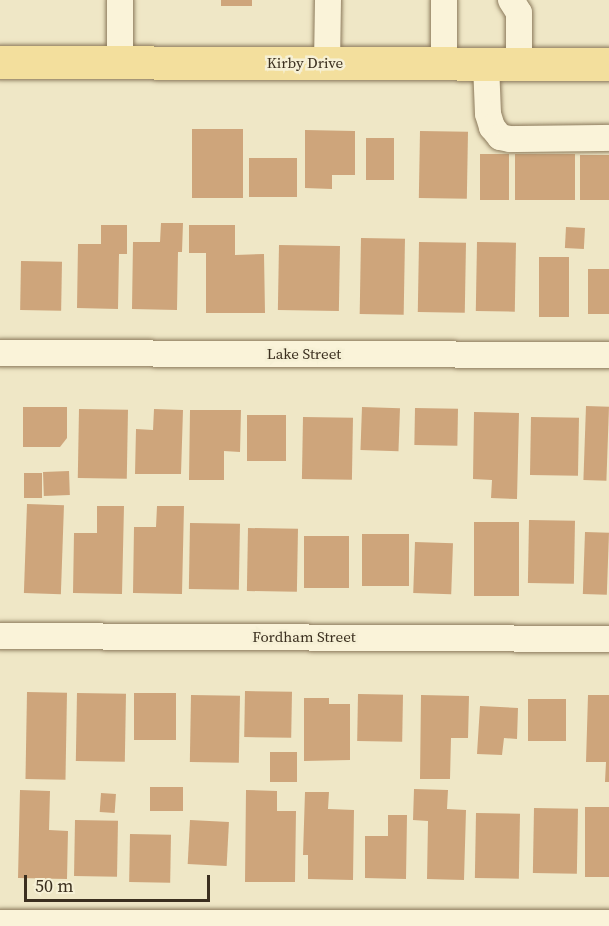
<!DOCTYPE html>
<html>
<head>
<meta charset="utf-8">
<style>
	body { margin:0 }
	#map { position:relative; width:609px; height:926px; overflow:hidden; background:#efe7c6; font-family:"Source Serif 4",serif }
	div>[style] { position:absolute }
	.building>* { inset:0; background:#cea57b; transform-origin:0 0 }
	.roads { filter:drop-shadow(0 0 2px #8b795b) drop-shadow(0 0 2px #8b795b) }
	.minor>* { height:26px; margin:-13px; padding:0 13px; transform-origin:13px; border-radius:13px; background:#faf3d9 }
	.major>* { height:33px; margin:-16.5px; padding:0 16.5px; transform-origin:16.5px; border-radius:16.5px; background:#f3df9d }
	span { translate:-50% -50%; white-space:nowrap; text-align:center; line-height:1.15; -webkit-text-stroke:5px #f6f0d5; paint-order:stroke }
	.street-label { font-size:15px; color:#3b2f1f }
	.scale { position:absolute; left:24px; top:875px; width:186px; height:27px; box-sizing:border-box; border:3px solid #3b2f1f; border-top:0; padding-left:8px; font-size:18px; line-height:21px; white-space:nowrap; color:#3b2f1f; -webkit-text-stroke:4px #f6f0d5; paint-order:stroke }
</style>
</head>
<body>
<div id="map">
	<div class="building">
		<div style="left:221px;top:0;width:31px;height:6px"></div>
		<div style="left:192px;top:129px;width:51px;height:69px"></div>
		<div style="clip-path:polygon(305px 130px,355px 131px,355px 175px,332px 175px,332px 189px,305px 188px)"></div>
		<div style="left:420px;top:131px;width:48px;height:67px;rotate:1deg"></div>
		<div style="left:366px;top:138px;width:28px;height:42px"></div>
		<div style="left:480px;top:154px;width:29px;height:46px"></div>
		<div style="left:515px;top:154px;width:60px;height:46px"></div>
		<div style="left:580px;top:155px;width:29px;height:45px"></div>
		<div style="left:249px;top:158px;width:48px;height:39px"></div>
		<div style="clip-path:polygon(161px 223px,183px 223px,182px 252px,178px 252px,177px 310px,132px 309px,133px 242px,160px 242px)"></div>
		<div style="clip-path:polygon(101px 225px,127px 225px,127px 254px,119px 254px,118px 309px,77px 308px,78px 244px,101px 244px)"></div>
		<div style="clip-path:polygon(189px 225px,235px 225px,235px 255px,264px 254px,265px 313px,206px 313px,206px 253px,189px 253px)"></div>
		<div style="left:566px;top:227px;width:19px;height:21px;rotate:3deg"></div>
		<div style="left:361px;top:238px;width:44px;height:76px;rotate:1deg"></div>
		<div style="left:419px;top:242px;width:47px;height:70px;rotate:1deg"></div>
		<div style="left:477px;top:242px;width:39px;height:69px;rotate:1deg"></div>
		<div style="left:279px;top:245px;width:61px;height:65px;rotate:1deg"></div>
		<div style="left:539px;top:257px;width:30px;height:60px"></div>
		<div style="left:21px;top:261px;width:41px;height:49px;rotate:1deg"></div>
		<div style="left:588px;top:269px;width:21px;height:45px"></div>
		<div style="left:586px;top:406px;width:23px;height:74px;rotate:2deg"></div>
		<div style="clip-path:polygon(23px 407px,67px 407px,67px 438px,60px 447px,23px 447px)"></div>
		<div style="left:362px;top:407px;width:38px;height:43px;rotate:2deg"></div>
		<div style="left:415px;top:408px;width:43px;height:37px;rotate:1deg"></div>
		<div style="left:79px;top:409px;width:49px;height:69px;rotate:1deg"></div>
		<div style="clip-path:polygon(154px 409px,183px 410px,181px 474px,135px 474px,136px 429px,153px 430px)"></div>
		<div style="clip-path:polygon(190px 410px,241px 410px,240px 452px,224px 451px,224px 480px,189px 480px)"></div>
		<div style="clip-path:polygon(474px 412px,519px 413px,517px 499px,491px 498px,492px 480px,473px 479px)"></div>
		<div style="left:247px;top:415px;width:39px;height:46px"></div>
		<div style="left:303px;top:417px;width:50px;height:62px;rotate:1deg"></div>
		<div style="left:531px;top:417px;width:48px;height:58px;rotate:1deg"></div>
		<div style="left:69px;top:471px;width:24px;height:26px;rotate:88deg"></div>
		<div style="left:42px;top:473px;width:25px;height:18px;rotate:90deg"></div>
		<div style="left:27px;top:504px;width:37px;height:89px;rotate:2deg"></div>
		<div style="clip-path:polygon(97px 506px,124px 506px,122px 594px,73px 593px,74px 533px,97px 533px)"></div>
		<div style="clip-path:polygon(157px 506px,184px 506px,182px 594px,133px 593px,134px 527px,156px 527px)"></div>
		<div style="left:529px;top:520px;width:46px;height:63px;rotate:1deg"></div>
		<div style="left:474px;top:522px;width:45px;height:74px"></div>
		<div style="left:190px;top:523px;width:50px;height:66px;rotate:1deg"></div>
		<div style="left:248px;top:528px;width:50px;height:63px;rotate:1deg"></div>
		<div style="left:585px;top:532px;width:24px;height:62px;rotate:2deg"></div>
		<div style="left:362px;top:534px;width:47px;height:52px"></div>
		<div style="left:304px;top:536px;width:45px;height:52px"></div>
		<div style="left:415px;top:542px;width:38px;height:51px;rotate:2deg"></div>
		<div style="left:245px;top:691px;width:47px;height:46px;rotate:1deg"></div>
		<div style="left:27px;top:692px;width:40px;height:87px;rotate:1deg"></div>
		<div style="left:77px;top:693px;width:49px;height:68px;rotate:1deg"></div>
		<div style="left:134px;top:693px;width:42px;height:47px"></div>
		<div style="left:358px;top:694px;width:45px;height:47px;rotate:1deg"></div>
		<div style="left:191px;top:695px;width:49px;height:67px;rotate:1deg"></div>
		<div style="clip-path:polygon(421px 695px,469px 696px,468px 738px,451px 738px,450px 779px,420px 779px)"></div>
		<div style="clip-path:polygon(588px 695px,609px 695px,609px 782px,605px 782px,606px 762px,586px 762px)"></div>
		<div style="clip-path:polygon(304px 698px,329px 698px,329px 704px,350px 704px,350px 760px,304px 761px)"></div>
		<div style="left:528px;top:699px;width:38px;height:42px"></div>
		<div style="clip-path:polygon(480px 706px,518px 708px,517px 739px,504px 738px,502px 755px,477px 754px)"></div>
		<div style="left:270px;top:752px;width:27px;height:30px"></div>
		<div style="left:150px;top:787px;width:33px;height:24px"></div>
		<div style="clip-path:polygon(414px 789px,448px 790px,447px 809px,466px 810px,464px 880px,427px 879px,428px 821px,413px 820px)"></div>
		<div style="clip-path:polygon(20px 790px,50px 791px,49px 830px,68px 831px,67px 879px,18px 878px)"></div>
		<div style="clip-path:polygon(246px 790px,277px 791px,277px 811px,296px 811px,295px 882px,245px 882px)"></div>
		<div style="clip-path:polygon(305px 792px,329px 792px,328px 809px,354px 810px,353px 880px,308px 879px,308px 855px,303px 855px)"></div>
		<div style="left:101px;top:793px;width:15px;height:19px;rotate:4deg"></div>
		<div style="left:585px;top:807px;width:24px;height:70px"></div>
		<div style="left:534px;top:808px;width:44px;height:65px;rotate:1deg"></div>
		<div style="left:476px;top:813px;width:44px;height:65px;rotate:1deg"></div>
		<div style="clip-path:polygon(388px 815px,407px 815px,406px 879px,365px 878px,365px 836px,388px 836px)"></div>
		<div style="left:75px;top:820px;width:43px;height:56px;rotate:1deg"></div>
		<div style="left:190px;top:820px;width:39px;height:44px;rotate:3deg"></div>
		<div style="left:130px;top:834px;width:41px;height:48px;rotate:1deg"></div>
	</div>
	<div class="roads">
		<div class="minor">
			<div style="left:511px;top:0;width:15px;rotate:58deg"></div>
			<div style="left:519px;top:13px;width:51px;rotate:90deg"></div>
			<div style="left:120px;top:63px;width:63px;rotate:-90deg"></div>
			<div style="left:327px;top:64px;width:64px;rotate:-89.1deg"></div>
			<div style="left:444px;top:64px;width:64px;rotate:-90deg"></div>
			<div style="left:486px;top:64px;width:50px;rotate:87.7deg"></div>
			<div style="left:488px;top:114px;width:14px;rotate:73deg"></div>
			<div style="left:492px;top:127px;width:13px;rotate:51deg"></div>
			<div style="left:500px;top:137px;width:10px;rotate:11deg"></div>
			<div style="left:510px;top:139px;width:99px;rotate:-0.6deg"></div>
			<div style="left:0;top:353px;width:609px;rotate:0.19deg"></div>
			<div style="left:0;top:636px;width:609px;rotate:0.28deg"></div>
			<div style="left:0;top:923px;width:609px"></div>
		</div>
		<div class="major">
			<div style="left:0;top:62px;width:609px;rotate:0.19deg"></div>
		</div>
	</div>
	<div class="street-label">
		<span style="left:305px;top:63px">Kirby Drive</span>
		<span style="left:304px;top:354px">Lake Street</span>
		<span style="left:304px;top:637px">Fordham Street</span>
	</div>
	<div class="scale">50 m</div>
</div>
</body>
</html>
